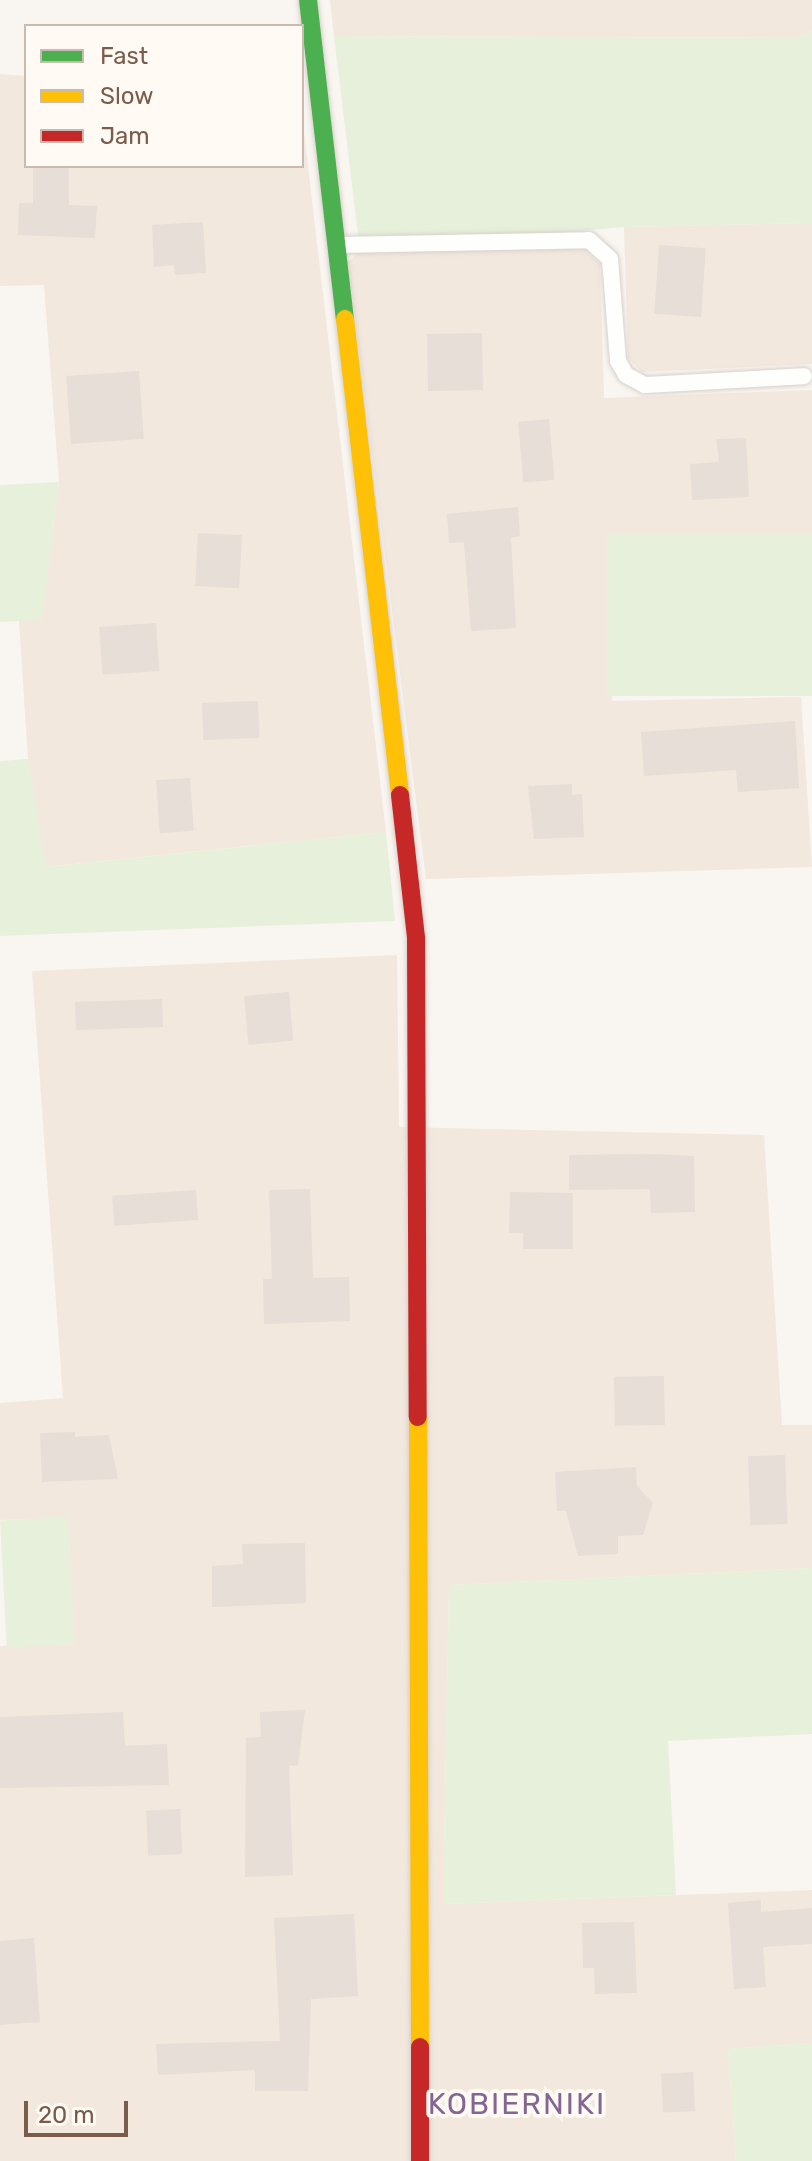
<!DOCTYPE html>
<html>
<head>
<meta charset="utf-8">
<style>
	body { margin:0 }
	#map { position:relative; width:812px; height:2161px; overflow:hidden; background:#f9f5f0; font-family:Rubik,sans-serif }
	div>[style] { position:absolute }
	.residential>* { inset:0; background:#f2e8de }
	.green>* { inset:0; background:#e7f0db; transform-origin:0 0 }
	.building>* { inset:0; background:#e6ded7; transform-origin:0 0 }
	.roads { filter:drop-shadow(0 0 2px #d7d1cb) drop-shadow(0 0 2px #d7d1cb) }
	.lane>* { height:16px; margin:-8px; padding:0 8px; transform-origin:8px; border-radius:8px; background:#fefefd }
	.fast>* { height:18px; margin:-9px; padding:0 9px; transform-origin:9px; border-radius:9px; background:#4caf50 }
	.slow>* { height:18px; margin:-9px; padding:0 9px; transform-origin:9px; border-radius:9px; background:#ffc107 }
	.jam>* { height:18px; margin:-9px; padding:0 9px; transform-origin:9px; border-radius:9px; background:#c62828 }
	span { translate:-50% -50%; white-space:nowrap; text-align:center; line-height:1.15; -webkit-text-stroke:8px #fffaf3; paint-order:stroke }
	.quarter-label { font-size:30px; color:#846695; letter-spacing:2px }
	.legend { position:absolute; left:24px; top:24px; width:280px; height:144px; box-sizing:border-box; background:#fffaf3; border:2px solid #cabbb1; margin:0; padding:10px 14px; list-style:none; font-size:24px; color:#7a5c4d }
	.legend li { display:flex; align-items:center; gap:16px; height:40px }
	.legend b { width:40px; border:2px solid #cabbb1 }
	.scale { position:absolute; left:24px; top:2101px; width:104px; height:36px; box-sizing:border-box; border:4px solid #7a5c4d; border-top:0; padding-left:10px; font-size:24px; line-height:28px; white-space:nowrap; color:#7a5c4d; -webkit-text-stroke:6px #fffaf3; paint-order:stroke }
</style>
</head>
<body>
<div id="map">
	<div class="residential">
		<div style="clip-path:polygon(330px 0,812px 0,812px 31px,796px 38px,334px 36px)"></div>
		<div style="clip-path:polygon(0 74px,26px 76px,26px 166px,302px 166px,302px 115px,386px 832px,45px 867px,28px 759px,19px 621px,42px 619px,59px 482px,44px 285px,0 286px)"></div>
		<div style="clip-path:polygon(812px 223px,812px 364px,642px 372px,628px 358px,624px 227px)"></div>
		<div style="clip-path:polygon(584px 249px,600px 264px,604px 398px,812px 390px,812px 534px,608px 545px,612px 701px,801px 697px,812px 867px,426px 879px,348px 262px,360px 251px)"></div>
		<div style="clip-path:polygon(397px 955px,399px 1127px,764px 1135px,782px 1425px,812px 1425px,812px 1568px,449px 1585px,443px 1904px,812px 1890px,812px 2043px,728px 2049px,736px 2161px,0 2161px,0 1646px,74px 1644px,68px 1518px,0 1520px,0 1403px,63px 1398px,32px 971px)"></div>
	</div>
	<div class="green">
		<div style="clip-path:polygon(812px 31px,812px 223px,624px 227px,360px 251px,334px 36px,796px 38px)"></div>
		<div style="clip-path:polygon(59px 482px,42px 620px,0 622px,0 485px)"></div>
		<div style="left:812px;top:534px;width:162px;height:205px;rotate:90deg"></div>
		<div style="clip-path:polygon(28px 759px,46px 867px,386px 832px,395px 921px,0 936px,0 761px)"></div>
		<div style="left:68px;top:1517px;width:127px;height:68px;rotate:87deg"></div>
		<div style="clip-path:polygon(812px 1568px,812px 1734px,668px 1741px,676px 1895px,443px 1904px,449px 1585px)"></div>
		<div style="clip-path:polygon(812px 2043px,812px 2161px,736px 2161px,728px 2049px)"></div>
	</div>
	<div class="building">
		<div style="clip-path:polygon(33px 166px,69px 166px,69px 205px,97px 206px,95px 238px,18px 235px,19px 203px,33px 203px)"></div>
		<div style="clip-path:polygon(203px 222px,206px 273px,175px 275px,174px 265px,154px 267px,152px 225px)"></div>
		<div style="left:659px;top:245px;width:47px;height:69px;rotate:4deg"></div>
		<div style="left:482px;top:333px;width:57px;height:55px;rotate:89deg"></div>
		<div style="left:139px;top:371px;width:68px;height:73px;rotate:86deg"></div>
		<div style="left:549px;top:419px;width:61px;height:31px;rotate:85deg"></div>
		<div style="clip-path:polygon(746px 438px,749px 497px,692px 500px,690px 464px,719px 462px,716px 439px)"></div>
		<div style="clip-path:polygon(518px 507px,520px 536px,511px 538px,516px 628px,471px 631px,464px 542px,449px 543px,447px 514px)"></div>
		<div style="left:198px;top:533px;width:44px;height:53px;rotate:3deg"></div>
		<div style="left:156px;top:623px;width:48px;height:57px;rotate:86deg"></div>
		<div style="left:258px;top:701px;width:37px;height:56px;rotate:88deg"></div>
		<div style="clip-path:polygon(795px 721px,799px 788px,738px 792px,736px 770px,644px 776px,641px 732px)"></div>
		<div style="left:190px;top:778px;width:53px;height:34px;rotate:86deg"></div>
		<div style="clip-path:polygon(572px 784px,572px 795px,582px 794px,584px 837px,534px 839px,528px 786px)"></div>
		<div style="left:289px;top:992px;width:49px;height:45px;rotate:85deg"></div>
		<div style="left:162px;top:999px;width:28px;height:87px;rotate:88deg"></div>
		<div style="clip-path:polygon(650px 1154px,694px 1156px,695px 1212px,651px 1213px,650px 1189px,569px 1190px,569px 1155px)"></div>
		<div style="clip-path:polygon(310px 1189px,313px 1278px,349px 1277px,350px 1321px,264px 1324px,263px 1279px,272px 1279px,269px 1190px)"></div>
		<div style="left:196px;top:1190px;width:30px;height:84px;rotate:86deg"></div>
		<div style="clip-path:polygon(510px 1192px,573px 1193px,573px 1249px,523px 1249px,523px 1233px,509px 1233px)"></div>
		<div style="left:664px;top:1376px;width:49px;height:50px;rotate:89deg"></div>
		<div style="clip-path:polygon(75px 1432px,75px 1437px,109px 1435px,118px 1479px,42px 1482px,40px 1433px)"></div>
		<div style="left:785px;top:1455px;width:69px;height:37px;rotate:88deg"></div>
		<div style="clip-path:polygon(636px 1467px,637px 1486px,653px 1503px,643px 1535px,618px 1536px,618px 1554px,578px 1556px,566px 1511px,557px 1511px,555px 1472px)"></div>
		<div style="clip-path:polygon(305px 1543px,306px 1603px,212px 1607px,212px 1566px,243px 1564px,242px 1544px)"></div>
		<div style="clip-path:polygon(305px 1710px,298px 1765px,289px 1766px,293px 1875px,245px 1877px,246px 1738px,261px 1737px,260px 1712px)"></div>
		<div style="clip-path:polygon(123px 1712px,125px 1746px,167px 1744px,169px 1785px,0 1788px,0 1717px)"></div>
		<div style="left:180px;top:1809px;width:45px;height:34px;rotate:87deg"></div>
		<div style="clip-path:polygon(761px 1900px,761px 1912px,812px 1908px,812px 1944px,763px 1947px,766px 1987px,734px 1989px,728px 1903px)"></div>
		<div style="clip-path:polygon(354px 1914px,358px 1996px,311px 1999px,308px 2091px,255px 2091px,255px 2070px,158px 2075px,156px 2044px,280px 2041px,274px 1918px)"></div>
		<div style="clip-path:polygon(634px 1922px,637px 1993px,595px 1994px,594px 1968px,583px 1968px,582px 1923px)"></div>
		<div style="clip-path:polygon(34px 1938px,40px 2022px,0 2025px,0 1941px)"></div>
		<div style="left:693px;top:2072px;width:39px;height:32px;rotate:87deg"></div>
	</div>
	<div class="roads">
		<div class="lane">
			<div style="left:337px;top:245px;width:252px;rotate:-1.1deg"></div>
			<div style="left:589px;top:240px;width:28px;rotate:42deg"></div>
			<div style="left:610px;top:259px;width:102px;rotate:85.5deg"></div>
			<div style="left:618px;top:361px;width:16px;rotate:60deg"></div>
			<div style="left:626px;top:375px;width:21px;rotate:28deg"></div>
			<div style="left:645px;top:385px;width:159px;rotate:-3.2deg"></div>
		</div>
		<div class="fast">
			<div style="left:308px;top:0;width:321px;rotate:83.4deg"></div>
		</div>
		<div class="slow">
			<div style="left:345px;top:319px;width:479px;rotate:83.4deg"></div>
			<div style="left:418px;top:1417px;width:630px;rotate:89.82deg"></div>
		</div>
		<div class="jam">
			<div style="left:400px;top:795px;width:144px;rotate:83.6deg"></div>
			<div style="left:416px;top:938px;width:479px;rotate:89.8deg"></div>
			<div style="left:420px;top:2047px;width:114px;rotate:90deg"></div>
		</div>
	</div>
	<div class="quarter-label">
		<span style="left:517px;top:2104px">KOBIERNIKI</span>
	</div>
	<ul class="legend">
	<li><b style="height:10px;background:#4caf50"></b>Fast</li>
	<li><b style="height:10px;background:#ffc107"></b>Slow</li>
	<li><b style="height:10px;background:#c62828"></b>Jam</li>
	</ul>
	<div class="scale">20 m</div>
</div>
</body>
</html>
